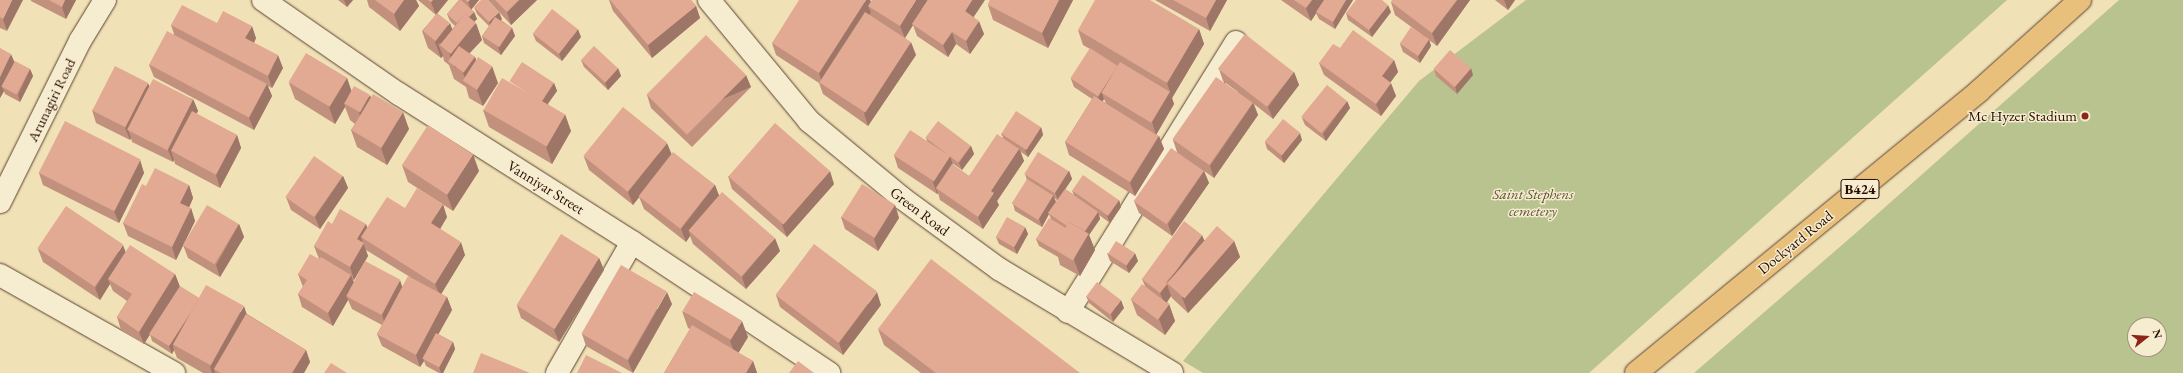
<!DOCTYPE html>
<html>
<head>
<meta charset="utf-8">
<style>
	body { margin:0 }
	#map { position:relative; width:2183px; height:373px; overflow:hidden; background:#f1e1b7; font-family:"EB Garamond",serif }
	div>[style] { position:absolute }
	.green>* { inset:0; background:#b8c38f }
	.roads { filter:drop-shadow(0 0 1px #5b422e) drop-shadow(0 0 1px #5b422e) }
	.minor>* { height:22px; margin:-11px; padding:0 11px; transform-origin:11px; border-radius:11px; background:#f6ecd0 }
	.primary>* { height:22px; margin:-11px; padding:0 11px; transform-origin:11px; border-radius:11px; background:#e8c07c }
	.wall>* { inset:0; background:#c2917e }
	.shaded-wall>* { inset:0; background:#9e7667; transform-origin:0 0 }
	.building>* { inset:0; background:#e2a993; transform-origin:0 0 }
	.dots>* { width:11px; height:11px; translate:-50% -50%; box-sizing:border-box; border:2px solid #f6ecd0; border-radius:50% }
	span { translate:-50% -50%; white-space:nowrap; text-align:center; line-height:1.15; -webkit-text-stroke:3px #f6ecd0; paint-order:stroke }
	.shield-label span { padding:1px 3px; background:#f6ecd0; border:1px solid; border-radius:3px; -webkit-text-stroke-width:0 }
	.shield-label { font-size:14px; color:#290d00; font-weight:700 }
	.street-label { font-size:15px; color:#290d00 }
	.poi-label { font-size:15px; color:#290d00 }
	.right { translate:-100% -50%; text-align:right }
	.park-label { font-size:15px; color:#5b4d32; font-style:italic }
	.north { position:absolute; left:2127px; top:317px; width:40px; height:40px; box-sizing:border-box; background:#f6ecd0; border:1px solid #a4937d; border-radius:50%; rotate:73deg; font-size:11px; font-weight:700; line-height:16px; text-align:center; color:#290d00 }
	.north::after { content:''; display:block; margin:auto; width:14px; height:18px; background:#8f2418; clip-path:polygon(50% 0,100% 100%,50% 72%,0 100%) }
</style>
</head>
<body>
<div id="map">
	<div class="green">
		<div style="clip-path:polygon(1526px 0,2007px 0,1589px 373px,1203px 373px,1183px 361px,1419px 81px)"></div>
		<div style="clip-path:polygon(evenodd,2119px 0,2183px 0,2183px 373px,1694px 373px,1857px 232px,2119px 0,2135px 325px,2159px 325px,2159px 349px,2135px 349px,2135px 325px)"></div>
	</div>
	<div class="roads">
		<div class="minor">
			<div style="left:263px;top:0;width:165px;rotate:34.7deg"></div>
			<div style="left:399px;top:94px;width:276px;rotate:32.4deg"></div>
			<div style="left:632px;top:242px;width:237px;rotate:33.6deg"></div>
			<div style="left:709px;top:0;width:157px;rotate:50.4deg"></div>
			<div style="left:809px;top:121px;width:121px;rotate:39.6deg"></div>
			<div style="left:902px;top:198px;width:120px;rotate:36.2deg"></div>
			<div style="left:999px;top:269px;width:202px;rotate:31deg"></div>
			<div style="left:0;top:202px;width:180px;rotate:-63.6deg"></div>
			<div style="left:80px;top:41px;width:48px;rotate:-58.6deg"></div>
			<div style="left:0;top:275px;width:200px;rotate:29.4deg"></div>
			<div style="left:1068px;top:312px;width:318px;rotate:-58.1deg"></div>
			<div style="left:557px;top:373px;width:151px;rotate:-60.2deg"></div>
		</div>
		<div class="primary">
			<div style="left:1636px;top:373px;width:444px;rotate:-39.4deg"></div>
			<div style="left:1979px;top:91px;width:136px;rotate:-42deg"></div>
		</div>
	</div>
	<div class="wall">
		<div style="clip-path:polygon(0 0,7px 31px,0 28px)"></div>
		<div style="clip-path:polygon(31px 0,76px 0,66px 19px,31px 1px)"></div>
		<div style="clip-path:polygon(338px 0,353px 0,347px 7px)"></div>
		<div style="clip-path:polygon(367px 0,416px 0,419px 6px,400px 31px,369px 7px)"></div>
		<div style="clip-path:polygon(418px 0,448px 0,437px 13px,452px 29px,455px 26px,450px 21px,447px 14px,459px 0,479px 0,471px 9px,474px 12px,477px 19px,474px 22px,482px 40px,469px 53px,475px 57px,476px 61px,498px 83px,483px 106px,469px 98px,466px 87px,454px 79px,449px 65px,444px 61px,443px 56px,441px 58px,428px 48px,422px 31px,436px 15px)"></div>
		<div style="clip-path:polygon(488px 0,537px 0,511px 25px)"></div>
		<div style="clip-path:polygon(609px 0,691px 0,696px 6px,700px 18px,652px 58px,613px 11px)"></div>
		<div style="clip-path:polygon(870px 0,871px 2px,974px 17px,984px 34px,970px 54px,956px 44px,948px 57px,917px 36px,913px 25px,905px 38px,916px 55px,868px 126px,823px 94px,819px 83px,776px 55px,772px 43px)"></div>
		<div style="clip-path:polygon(990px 0,1073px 0,1048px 48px,993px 20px,988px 5px)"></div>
		<div style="clip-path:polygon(1155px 0,1227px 0,1210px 31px)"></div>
		<div style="clip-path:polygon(1281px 0,1353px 0,1335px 29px,1319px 19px,1316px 13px,1311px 21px)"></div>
		<div style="clip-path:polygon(1470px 0,1437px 46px,1429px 40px,1431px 46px,1420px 63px,1403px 52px,1400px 44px,1421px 34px,1395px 15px,1391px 2px)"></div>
		<div style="clip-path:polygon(1495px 0,1515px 0,1508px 10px)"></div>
		<div style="clip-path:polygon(474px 7px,502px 19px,501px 20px,512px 28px,515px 36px,501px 55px,484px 43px,482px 36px,489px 26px,477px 14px)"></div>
		<div style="clip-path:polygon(1391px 12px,1372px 37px,1348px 20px,1346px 13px)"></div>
		<div style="clip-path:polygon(217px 23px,256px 38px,254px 43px,283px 68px,272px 88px,268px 86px,272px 96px,254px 130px,154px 77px,149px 65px,174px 34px,171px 25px)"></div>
		<div style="clip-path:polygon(evenodd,1199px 29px,1204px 44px,1172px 98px,1174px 104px,1156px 135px,1159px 136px,1164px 149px,1135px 196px,1069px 155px,1065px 142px,1092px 99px,1074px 87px,1071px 79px,1090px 49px,1083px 45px,1078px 30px,1199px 29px,1104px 99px,1106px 103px,1102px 101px,1104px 99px)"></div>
		<div style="clip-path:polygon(533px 34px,581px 37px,562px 61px,536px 41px)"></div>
		<div style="clip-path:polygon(0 48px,15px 62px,30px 69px,33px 76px,20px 102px,5px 94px,4px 91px,0 98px)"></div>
		<div style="clip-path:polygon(1340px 48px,1394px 60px,1398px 72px,1390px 83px,1396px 96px,1381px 116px,1324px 75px,1319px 63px)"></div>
		<div style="clip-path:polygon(581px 60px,618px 68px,621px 76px,608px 90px,584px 67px)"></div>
		<div style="clip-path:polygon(1219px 69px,1294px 72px,1299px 85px,1273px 119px,1254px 104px,1258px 115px,1214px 178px,1204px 171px,1209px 183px,1172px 236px,1139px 213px,1134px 201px,1177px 152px,1173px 140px,1238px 92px,1223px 81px)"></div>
		<div style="clip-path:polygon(1434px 69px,1473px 75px,1457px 94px,1436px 76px)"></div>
		<div style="clip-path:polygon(347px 78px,351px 91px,371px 98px,409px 129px,387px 165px,357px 147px,351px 130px,355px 124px,350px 120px,345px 107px,335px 124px,295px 99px,289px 83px)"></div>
		<div style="clip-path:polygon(554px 83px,557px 91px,548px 104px,571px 131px,552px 164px,489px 127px,483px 110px)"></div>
		<div style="clip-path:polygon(149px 86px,193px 99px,198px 111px,196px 114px,237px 135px,241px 148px,220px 188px,175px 164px,174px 160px,173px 162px,132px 142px,131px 138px,130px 140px,96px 123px,92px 110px)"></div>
		<div style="clip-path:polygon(751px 87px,692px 147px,651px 108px,647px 95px)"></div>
		<div style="clip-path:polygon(1347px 101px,1350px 108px,1326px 141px,1305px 125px,1302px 118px)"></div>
		<div style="clip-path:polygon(1041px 127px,1043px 135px,1028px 157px,1021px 152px,1024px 161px,997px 201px,999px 205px,983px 229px,940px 200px,938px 193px,937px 194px,898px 168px,894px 155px,927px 141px,926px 138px,971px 146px,974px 154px,962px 170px,952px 163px,953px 165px,969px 176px,1003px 137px,1001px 134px)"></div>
		<div style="clip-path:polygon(1302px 140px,1284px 163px,1267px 149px,1265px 142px)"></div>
		<div style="clip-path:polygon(672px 154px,715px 185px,719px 196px,780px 251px,746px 289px,693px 244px,690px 236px,686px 242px,644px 209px,639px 197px,633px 205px,589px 170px,584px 157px)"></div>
		<div style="clip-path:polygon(140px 160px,144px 173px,119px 223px,43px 185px,39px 173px)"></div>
		<div style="clip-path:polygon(402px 165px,479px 171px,453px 211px,408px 182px)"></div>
		<div style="clip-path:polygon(evenodd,1069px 171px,1072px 179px,1065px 189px,1074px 195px,1072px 191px,1119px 200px,1121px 207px,1110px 223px,1099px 215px,1100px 219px,1089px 235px,1095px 250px,1080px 276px,1060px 265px,1058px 257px,1039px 246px,1036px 239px,1051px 219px,1049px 214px,1042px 227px,1015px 211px,1013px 204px,1027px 180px,1025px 174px,1069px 171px,1054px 198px,1057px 200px,1056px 202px,1054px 198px)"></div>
		<div style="clip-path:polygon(343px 176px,348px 188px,320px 229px,291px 210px,286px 197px)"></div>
		<div style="clip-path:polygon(728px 176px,834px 184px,787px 237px,732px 189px)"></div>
		<div style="clip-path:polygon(189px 185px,193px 198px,189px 208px,191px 208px,195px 221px,176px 260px,128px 236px,123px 223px,146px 186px)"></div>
		<div style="clip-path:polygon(895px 205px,899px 218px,878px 251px,845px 229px,841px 217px)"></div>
		<div style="clip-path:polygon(evenodd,405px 208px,447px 217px,440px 229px,465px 255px,441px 294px,447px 297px,452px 310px,438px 334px,453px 342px,455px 349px,443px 373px,439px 373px,426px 366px,424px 361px,420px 367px,382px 346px,377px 334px,382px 325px,352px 309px,348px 300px,333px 326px,302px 307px,298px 294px,303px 287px,298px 274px,319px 259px,314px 246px,332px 224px,366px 224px,367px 228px,405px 208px,366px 250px,410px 277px,402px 287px,354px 283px,353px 279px,354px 280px,368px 256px,366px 250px)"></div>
		<div style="clip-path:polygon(239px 224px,244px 237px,220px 277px,188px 258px,183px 245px)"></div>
		<div style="clip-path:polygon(1025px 227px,1028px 234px,1017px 254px,999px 244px,996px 237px)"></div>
		<div style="clip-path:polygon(1204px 240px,1234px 241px,1240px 257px,1188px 313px,1172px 298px,1171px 296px,1167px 302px,1169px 304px,1175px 321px,1165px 335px,1137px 315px,1131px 299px,1145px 286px,1142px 279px)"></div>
		<div style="clip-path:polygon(38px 249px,126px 252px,175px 274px,180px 287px,199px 298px,247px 314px,306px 350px,310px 362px,304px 373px,203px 373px,177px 358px,174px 350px,172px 354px,152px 341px,150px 334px,144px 344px,121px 330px,117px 317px,127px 301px,113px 291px,110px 284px,100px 300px,43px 262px)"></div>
		<div style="clip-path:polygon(1107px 253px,1138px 261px,1129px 273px,1110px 261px)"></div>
		<div style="clip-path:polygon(599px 258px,604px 270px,559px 342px,521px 318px,517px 306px)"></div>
		<div style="clip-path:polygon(776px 295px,881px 305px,843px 355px,780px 307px)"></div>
		<div style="clip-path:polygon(1086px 296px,1124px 308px,1113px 322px,1089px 303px)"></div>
		<div style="clip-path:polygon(672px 304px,633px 373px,586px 346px,582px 334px)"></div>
		<div style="clip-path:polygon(682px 311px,748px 337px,738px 353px,753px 361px,757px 373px,664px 373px,690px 329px,688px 328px)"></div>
		<div style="clip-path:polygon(878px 329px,1080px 373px,921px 373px,884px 345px)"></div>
	</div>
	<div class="shaded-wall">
		<div style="clip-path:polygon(12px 0,23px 0,7px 31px,3px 19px)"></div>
		<div style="clip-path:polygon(65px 0,76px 0,66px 19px,62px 7px)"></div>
		<div style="clip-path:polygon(344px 0,353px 0,347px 7px)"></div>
		<div style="clip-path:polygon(404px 0,416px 0,419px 6px,400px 31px,394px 14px)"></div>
		<div style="clip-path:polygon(433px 0,448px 0,436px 15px,431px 2px)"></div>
		<div style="clip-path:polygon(470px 0,479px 0,471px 10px,468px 2px)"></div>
		<div style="clip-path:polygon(519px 0,537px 0,511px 25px,507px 12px)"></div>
		<div style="clip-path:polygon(866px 0,870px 0,873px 8px,868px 6px,871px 12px,823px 86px,819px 73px)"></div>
		<div style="clip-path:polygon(916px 0,928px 0,912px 24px,913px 25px,905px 38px,900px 26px)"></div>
		<div style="clip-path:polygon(972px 0,985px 0,969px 24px,965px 11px)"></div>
		<div style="clip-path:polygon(1059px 0,1073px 0,1048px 48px,1042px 33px)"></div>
		<div style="clip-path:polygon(1216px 0,1227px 0,1210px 31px,1206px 18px)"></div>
		<div style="clip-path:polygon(1312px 0,1325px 0,1311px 21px,1306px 8px)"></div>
		<div style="clip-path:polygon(1346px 0,1353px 0,1335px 29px,1333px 22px)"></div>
		<div style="clip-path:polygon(1457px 0,1470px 0,1437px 46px,1432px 33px)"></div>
		<div style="clip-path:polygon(1504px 0,1515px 0,1508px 10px)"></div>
		<div style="clip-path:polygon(1388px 5px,1391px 12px,1372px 37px,1369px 30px)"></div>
		<div style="clip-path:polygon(696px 6px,700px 18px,652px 58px,648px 45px)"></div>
		<div style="clip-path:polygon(474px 12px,477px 19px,463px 33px,460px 26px)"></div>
		<div style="clip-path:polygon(499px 12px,502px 19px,492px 29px,489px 22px)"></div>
		<div style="clip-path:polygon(979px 21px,984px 34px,970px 54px,966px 41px)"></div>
		<div style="clip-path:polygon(450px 23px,456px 39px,438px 44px,443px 56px,441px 58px,435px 42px)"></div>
		<div style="clip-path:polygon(476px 23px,482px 40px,456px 68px,454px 66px,449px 53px)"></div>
		<div style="clip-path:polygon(252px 26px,256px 38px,250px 51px,245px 38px)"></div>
		<div style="clip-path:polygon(512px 28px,515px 36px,501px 55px,498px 47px)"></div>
		<div style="clip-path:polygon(578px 29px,581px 37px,562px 61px,559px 54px)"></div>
		<div style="clip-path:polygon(1199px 29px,1204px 44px,1172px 98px,1174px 104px,1156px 135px,1152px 122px,1170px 92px,1167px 83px)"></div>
		<div style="clip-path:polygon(952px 32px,956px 44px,948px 57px,943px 45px)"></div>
		<div style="clip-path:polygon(1429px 39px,1431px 46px,1420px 63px,1418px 56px)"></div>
		<div style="clip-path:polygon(911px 42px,916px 55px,868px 126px,864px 113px)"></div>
		<div style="clip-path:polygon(11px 54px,16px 66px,2px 87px,4px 91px,0 98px,0 77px)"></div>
		<div style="clip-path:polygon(278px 55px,283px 68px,272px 88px,268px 76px)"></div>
		<div style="clip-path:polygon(475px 57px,481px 74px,467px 83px,463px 73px)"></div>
		<div style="clip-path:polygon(1394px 60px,1398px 72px,1386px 88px,1382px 76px)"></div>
		<div style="clip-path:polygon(492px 66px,498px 83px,483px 106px,477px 90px)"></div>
		<div style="clip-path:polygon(1118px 66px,1102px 93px,1104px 99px,1101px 104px,1098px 97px)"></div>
		<div style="clip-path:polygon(618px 68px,621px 76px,608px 90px,605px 83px)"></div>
		<div style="clip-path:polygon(1471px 68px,1473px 75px,1457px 94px,1455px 86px)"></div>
		<div style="clip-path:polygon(30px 69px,33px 76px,20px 102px,18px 95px)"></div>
		<div style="clip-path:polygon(1294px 72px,1299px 85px,1273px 119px,1268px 107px)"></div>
		<div style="left:746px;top:75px;width:13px;height:84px;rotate:67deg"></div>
		<div style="clip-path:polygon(347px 78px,353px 95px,344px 103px,345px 107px,335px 124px,329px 107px)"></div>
		<div style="clip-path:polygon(148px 83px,153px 95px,128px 130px,131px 138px,130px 140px,125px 128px)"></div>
		<div style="clip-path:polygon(554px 83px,557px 91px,543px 110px,541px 103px)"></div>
		<div style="clip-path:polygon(1391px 83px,1396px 96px,1381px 116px,1376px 104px)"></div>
		<div style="clip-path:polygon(267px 84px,272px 96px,254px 130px,249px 118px)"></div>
		<div style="clip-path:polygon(370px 95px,376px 112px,365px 130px,359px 113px)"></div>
		<div style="clip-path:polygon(193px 99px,198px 111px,177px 154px,171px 151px,174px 160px,173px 162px,168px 150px)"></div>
		<div style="clip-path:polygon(1347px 101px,1350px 108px,1326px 141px,1323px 134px)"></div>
		<div style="clip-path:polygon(1253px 103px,1258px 115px,1214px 178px,1210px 166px)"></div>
		<div style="clip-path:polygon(403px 112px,409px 129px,387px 165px,381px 148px)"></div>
		<div style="clip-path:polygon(565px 114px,571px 131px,552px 164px,546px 147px)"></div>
		<div style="clip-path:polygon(1041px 127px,1043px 135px,1028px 157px,1025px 150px)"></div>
		<div style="clip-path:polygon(1300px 133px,1302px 140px,1284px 163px,1281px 156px)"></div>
		<div style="clip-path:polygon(237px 135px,241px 148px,220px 188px,216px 175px)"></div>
		<div style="clip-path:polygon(1159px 136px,1164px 149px,1135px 196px,1130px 183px)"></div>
		<div style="clip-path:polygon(667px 143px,672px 155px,633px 205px,628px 192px)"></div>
		<div style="clip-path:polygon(971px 146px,974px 154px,962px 170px,959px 163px)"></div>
		<div style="clip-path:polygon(1019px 149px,1024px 161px,997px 201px,999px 205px,983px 229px,978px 217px,991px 191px)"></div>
		<div style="clip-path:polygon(473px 154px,479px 171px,453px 211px,447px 195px)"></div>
		<div style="clip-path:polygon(950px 156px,954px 168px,936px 188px,938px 193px,937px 194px,933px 182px)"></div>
		<div style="clip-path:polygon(140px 160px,144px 173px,119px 223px,114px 211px)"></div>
		<div style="clip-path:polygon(830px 171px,834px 184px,787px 237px,782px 225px)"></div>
		<div style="clip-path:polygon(1069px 171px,1072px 179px,1058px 200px,1055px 193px)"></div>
		<div style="clip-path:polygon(1204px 171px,1209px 183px,1172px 236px,1168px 224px)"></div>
		<div style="clip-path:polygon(343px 176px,348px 188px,320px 229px,315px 217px)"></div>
		<div style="clip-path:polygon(189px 185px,193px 198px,185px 216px,180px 203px)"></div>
		<div style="clip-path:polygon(715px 185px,720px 198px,689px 231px,690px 236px,686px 242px,681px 229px)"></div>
		<div style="clip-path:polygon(1053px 195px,1056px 202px,1048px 213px,1049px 214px,1042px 227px,1039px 219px)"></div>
		<div style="clip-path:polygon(1119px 200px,1121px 207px,1110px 223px,1107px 216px)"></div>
		<div style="clip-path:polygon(443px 204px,447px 217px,436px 236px,431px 223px)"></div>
		<div style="clip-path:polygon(895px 205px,899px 218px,878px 251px,874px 239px)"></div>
		<div style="clip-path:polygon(191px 208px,195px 221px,176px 260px,172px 247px)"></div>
		<div style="clip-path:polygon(1098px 212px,1100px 219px,1089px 235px,1095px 250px,1080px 276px,1074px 260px,1082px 236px)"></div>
		<div style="clip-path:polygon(239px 224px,244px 237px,220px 277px,216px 265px)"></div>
		<div style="clip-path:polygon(366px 224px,370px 237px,361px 237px,368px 256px,354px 280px,350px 267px,357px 239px)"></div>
		<div style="clip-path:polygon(1025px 227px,1028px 234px,1017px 254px,1014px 247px)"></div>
		<div style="clip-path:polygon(1202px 235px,1207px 247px,1167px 283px)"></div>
		<div style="clip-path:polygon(775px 238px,780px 251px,746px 289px,742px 277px)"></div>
		<div style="clip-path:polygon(1234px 241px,1240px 257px,1188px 313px,1182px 297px)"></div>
		<div style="clip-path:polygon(461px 242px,465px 255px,440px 296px,435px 284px)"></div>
		<div style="clip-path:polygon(123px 245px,128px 258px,108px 279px,110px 284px,100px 300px,95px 288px)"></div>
		<div style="clip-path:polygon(1135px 253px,1138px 261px,1129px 273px,1126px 266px)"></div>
		<div style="clip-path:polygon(599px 258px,604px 270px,559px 342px,554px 330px)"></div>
		<div style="clip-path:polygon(175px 274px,180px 287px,144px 344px,139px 332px)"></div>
		<div style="clip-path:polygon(351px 275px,356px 288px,347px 297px,348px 300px,333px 326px,328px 313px)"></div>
		<div style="clip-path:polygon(400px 280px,404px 292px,386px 327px,382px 315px)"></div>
		<div style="clip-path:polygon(1167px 284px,1171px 296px,1165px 305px,1160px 293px)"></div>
		<div style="clip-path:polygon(667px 292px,672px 304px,633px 373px,628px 361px)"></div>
		<div style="clip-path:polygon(877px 292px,881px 305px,843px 355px,839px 343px)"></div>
		<div style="clip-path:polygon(447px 297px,452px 310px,424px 360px,423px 359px,424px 361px,420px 367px,416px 355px)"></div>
		<div style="clip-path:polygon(200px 299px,173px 345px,174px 350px,172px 354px,169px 346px)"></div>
		<div style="clip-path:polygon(1121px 300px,1124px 308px,1113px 322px,1111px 314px)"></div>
		<div style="clip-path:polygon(1169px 304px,1175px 321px,1165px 335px,1159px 319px)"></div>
		<div style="clip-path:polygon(244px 306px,248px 318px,214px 369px,215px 373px,212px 373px,210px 367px)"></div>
		<div style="clip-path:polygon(742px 321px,748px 337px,736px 357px,730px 341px)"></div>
		<div style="clip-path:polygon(453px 342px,455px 349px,443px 373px,441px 373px,439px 367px)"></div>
		<div style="clip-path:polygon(306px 350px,310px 362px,304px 373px,292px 373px)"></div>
		<div style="clip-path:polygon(753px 361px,757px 373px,746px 373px)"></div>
	</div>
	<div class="building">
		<div style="clip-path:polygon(0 0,12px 0,3px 19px,0 17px)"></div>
		<div style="clip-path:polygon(49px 0,65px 0,62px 7px)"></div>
		<div style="clip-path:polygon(375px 0,404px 0,394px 14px)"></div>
		<div style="clip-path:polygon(428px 0,433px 0,431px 2px)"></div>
		<div style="clip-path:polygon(460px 0,461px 0,474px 12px,469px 17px,465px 14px,457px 23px,447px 14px)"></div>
		<div style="clip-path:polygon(465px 0,470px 0,468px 2px)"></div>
		<div style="clip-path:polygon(481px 0,488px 0,499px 12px,489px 22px,474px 7px)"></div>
		<div style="clip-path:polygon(495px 0,519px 0,507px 12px)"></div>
		<div style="clip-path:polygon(610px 0,691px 0,696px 6px,648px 45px)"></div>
		<div style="clip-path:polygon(799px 0,866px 0,819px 73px,772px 43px)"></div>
		<div style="clip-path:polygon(872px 0,916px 0,900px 26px,868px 6px)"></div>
		<div style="clip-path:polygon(928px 0,972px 0,965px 11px,979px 21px,966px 41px,952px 32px,943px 45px,912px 24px)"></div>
		<div style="clip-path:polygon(990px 0,1059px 0,1042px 33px,988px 5px)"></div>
		<div style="clip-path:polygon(1095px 0,1150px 0,1199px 29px,1167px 83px,1078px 30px)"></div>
		<div style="clip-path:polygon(1173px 0,1216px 0,1206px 18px)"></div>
		<div style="clip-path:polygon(1294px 0,1312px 0,1306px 8px)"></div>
		<div style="clip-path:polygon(1324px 0,1346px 0,1333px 22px,1316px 12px)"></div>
		<div style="clip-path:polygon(1356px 0,1382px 0,1388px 5px,1369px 30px,1346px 13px)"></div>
		<div style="clip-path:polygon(1392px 0,1457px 0,1432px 33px,1391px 2px)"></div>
		<div style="clip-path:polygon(182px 5px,217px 23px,223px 11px,252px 26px,245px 38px,278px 55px,268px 76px,171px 25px)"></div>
		<div style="left:552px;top:9px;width:33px;height:31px;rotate:38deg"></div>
		<div style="left:865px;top:12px;width:55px;height:84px;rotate:33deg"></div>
		<div style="left:437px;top:13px;width:16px;height:23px;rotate:38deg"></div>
		<div style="left:465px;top:14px;width:14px;height:40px;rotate:39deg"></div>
		<div style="left:495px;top:17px;width:20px;height:23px;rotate:33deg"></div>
		<div style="left:1411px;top:27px;width:22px;height:20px;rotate:34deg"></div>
		<div style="clip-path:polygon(1353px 30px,1394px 60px,1382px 76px,1391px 83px,1376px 104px,1319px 63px,1333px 44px,1340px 48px)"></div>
		<div style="left:167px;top:31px;width:113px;height:38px;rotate:28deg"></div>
		<div style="left:1245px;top:34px;width:62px;height:44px;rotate:38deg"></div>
		<div style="left:706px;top:35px;width:57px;height:84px;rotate:45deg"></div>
		<div style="left:459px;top:46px;width:19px;height:19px;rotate:35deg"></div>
		<div style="left:594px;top:46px;width:33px;height:19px;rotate:43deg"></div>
		<div style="clip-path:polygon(0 48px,11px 54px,0 77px)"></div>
		<div style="left:1090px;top:48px;width:33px;height:36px;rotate:33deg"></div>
		<div style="left:1450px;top:50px;width:28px;height:25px;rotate:41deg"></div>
		<div style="left:306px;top:53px;width:48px;height:34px;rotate:31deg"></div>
		<div style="left:478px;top:57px;width:17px;height:28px;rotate:33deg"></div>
		<div style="left:15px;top:61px;width:17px;height:29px;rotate:28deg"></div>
		<div style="left:522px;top:62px;width:38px;height:23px;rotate:33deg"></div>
		<div style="left:1120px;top:62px;width:58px;height:36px;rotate:31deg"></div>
		<div style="left:115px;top:66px;width:37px;height:50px;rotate:27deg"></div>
		<div style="left:1216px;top:77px;width:45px;height:76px;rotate:35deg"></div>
		<div style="left:502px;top:78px;width:73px;height:37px;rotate:30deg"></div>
		<div style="left:153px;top:79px;width:45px;height:57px;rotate:27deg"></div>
		<div style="left:1327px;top:85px;width:26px;height:41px;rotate:39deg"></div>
		<div style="left:354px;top:86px;width:18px;height:20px;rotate:29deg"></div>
		<div style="left:373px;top:94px;width:35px;height:42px;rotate:31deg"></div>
		<div style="left:1094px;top:96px;width:76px;height:54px;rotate:32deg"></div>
		<div style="left:623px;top:107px;width:57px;height:63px;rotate:39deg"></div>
		<div style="left:192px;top:111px;width:51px;height:45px;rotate:28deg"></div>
		<div style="left:1016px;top:111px;width:30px;height:27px;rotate:33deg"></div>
		<div style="left:1283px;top:119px;width:22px;height:29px;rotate:39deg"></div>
		<div style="left:65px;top:121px;width:85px;height:58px;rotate:27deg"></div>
		<div style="left:938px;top:121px;width:41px;height:21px;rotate:37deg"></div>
		<div style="left:775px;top:123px;width:73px;height:71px;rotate:41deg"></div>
		<div style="left:428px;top:125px;width:54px;height:48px;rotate:33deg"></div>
		<div style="left:910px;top:130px;width:48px;height:30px;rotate:33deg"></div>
		<div style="clip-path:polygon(997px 134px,1019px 149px,991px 191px,994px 193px,978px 217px,936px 188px,952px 164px,969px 176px)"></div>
		<div style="left:1171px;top:148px;width:40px;height:65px;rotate:35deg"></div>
		<div style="left:673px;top:152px;width:53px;height:56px;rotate:38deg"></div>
		<div style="left:1038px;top:152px;width:36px;height:26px;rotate:32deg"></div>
		<div style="left:314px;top:156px;width:35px;height:50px;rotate:35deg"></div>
		<div style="clip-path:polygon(155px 168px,189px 185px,180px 203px,191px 208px,172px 247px,123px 223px,142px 184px,146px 186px)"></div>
		<div style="left:1083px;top:175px;width:44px;height:19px;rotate:35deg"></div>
		<div style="left:1027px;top:179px;width:31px;height:29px;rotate:32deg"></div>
		<div style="left:862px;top:184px;width:39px;height:39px;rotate:32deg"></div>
		<div style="clip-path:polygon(417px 188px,443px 204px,431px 223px,461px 242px,435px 284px,361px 237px,387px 197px,405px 208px)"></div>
		<div style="clip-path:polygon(1065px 189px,1098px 212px,1085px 231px,1069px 222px,1067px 226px,1048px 213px)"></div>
		<div style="left:722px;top:192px;width:70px;height:51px;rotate:41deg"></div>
		<div style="left:207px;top:205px;width:37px;height:47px;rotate:31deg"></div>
		<div style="left:66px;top:206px;width:69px;height:51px;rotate:34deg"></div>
		<div style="clip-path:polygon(340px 209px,366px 224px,357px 239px,364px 243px,350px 267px,314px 246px,328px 221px,332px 224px)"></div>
		<div style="left:1007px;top:217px;width:21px;height:23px;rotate:29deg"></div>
		<div style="clip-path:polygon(1049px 218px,1066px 228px,1054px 249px,1055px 250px,1036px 239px)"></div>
		<div style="clip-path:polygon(1184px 221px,1202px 235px,1176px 271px,1166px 282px,1167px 284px,1160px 293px,1142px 279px)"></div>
		<div style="left:1069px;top:222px;width:23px;height:31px;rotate:31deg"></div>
		<div style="left:1217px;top:226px;width:23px;height:76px;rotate:41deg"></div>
		<div style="left:561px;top:234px;width:45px;height:84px;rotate:32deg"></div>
		<div style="left:1116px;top:241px;width:22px;height:15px;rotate:32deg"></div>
		<div style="left:814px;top:244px;width:79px;height:64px;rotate:37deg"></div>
		<div style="clip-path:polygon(130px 245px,175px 274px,139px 332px,117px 317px,132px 294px,108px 279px)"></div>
		<div style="clip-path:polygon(310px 254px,319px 259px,321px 257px,351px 275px,328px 313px,298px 294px,307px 280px,298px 274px)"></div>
		<div style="clip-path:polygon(931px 259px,1080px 373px,936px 373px,878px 329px)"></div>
		<div style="left:365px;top:261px;width:40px;height:40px;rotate:28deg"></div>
		<div style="left:621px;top:265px;width:53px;height:79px;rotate:30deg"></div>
		<div style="left:408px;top:276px;width:44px;height:66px;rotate:28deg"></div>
		<div style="left:1097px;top:282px;width:30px;height:18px;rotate:37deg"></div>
		<div style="left:1142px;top:284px;width:34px;height:19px;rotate:37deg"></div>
		<div style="left:206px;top:285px;width:43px;height:68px;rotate:29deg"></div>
		<div style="clip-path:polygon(180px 286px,199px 298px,191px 312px,169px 346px,149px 334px)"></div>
		<div style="left:694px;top:292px;width:56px;height:22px;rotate:31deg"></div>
		<div style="clip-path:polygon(246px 314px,306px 350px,292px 373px,221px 373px,214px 369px)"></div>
		<div style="clip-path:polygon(692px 325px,753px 361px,746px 373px,664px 373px)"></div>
		<div style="left:436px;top:333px;width:19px;height:29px;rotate:28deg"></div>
		<div style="clip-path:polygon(481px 353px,530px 373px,473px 373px)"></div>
		<div style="clip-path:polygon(586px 355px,622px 373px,577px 373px)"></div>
		<div style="clip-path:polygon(798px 361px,814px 373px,789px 373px)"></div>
		<div style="clip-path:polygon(331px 363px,347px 373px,324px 373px)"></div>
	</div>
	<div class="dots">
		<div style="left:2085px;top:116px;background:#8f2418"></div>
	</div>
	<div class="shield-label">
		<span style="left:1860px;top:189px">B424</span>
	</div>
	<div class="street-label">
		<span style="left:51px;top:100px;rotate:-64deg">Arunagiri Road</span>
		<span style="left:546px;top:187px;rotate:32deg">Vanniyar Street</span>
		<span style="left:920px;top:211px;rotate:37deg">Green Road</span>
		<span style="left:1795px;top:242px;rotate:-39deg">Dockyard Road</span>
	</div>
	<div class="poi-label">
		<span class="right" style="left:2077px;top:116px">Mc Hyzer Stadium</span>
	</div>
	<div class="park-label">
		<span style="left:1533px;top:202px">Saint Stephens<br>cemetery</span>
	</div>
	<div class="north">N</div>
</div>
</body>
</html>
